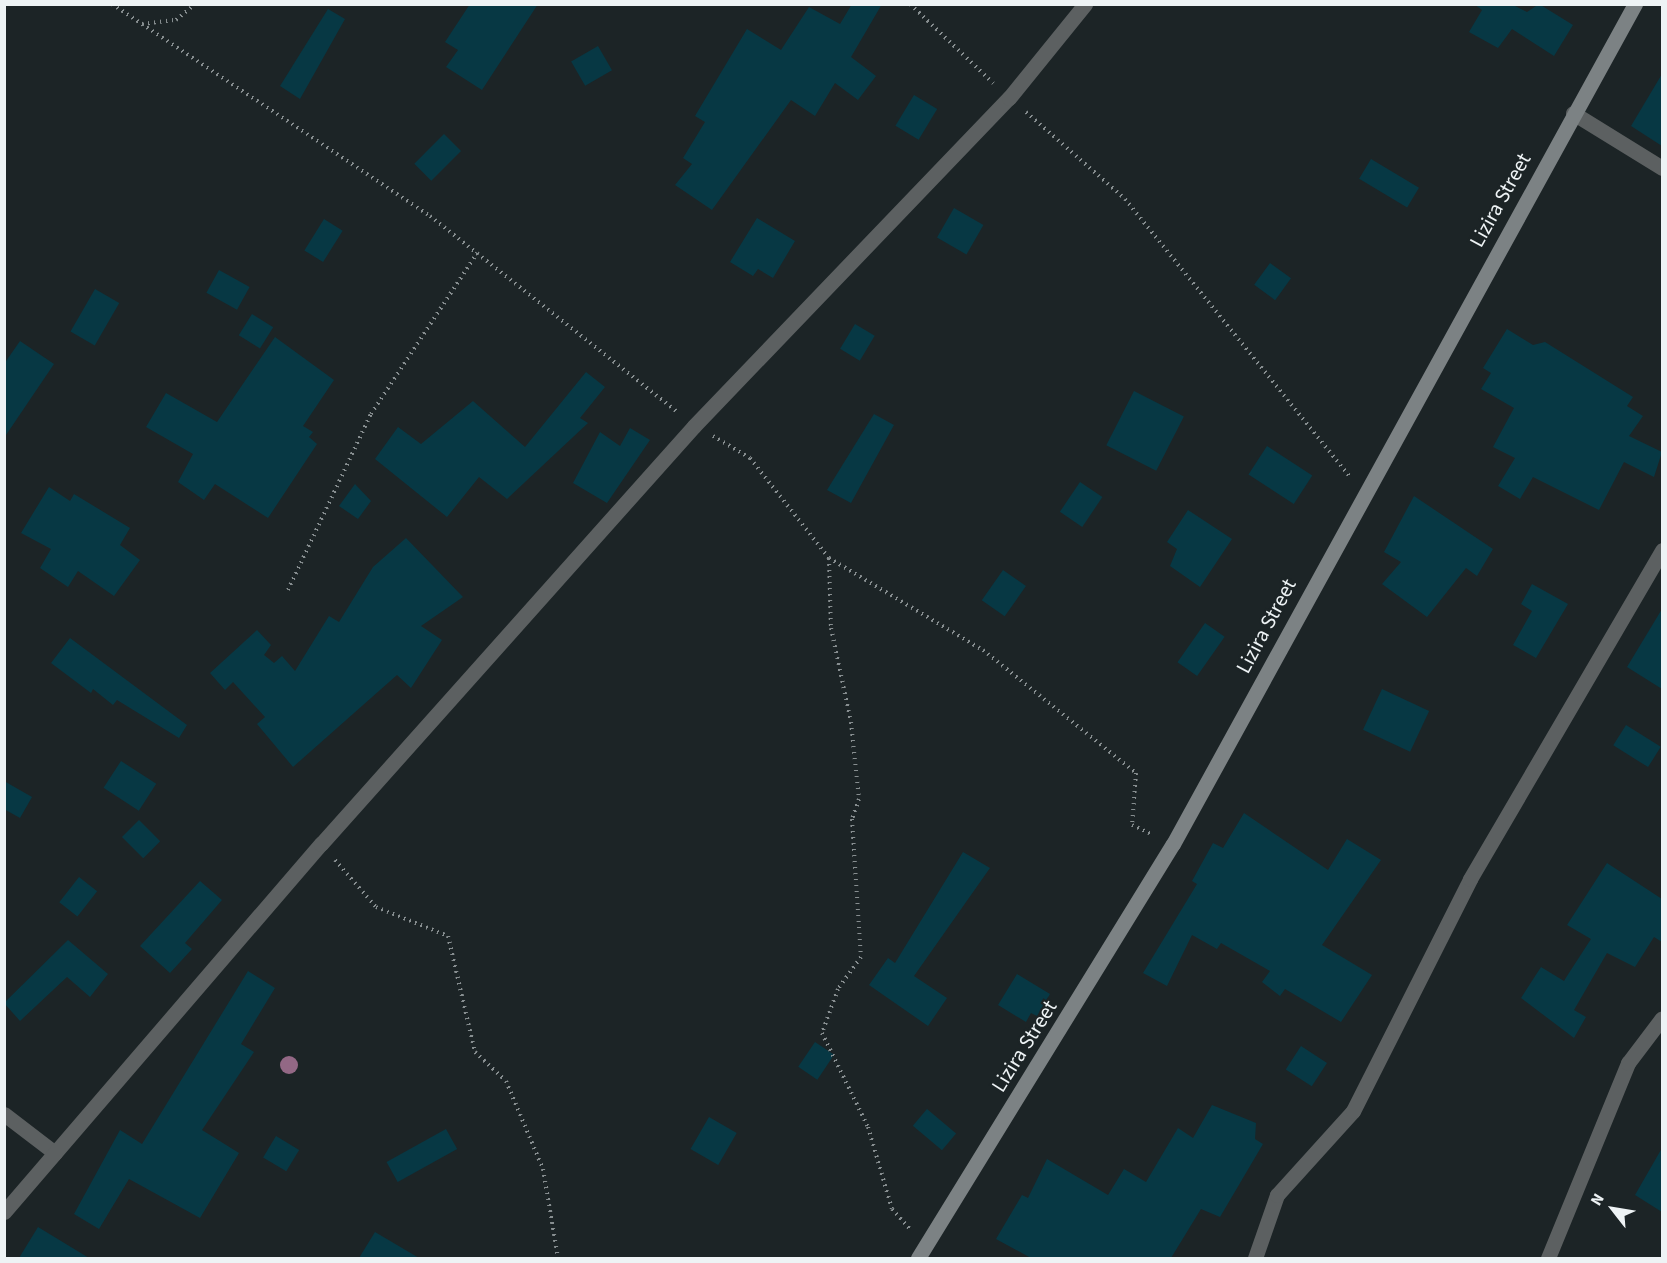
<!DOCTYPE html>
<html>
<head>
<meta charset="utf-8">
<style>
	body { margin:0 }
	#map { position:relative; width:1667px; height:1263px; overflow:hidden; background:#1c2426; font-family:"Source Sans 3",sans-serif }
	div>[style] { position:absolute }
	.building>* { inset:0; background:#073844; transform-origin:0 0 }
	.path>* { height:4px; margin-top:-2px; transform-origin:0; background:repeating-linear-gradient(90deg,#878e90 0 1.5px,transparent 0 6px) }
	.street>* { height:15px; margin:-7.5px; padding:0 7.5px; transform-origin:7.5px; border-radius:7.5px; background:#5c6061 }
	.secondary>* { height:15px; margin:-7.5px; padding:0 7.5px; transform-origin:7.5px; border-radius:7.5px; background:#7c8284 }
	.trees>* { width:18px; height:18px; margin:-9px; border-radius:50%; background:#936885 }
	span { translate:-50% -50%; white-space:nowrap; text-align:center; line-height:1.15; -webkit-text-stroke:4.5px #1c2426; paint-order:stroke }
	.street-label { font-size:21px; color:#eef3f5 }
	.frame { position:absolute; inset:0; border:6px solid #eef3f5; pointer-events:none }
	.north { position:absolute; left:1583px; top:1179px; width:60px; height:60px; -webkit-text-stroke:4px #1c2426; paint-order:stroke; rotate:301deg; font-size:16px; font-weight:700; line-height:24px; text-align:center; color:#eef3f5 }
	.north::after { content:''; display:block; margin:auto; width:21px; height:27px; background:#eef3f5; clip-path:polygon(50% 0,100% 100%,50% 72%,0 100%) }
</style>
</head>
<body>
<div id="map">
	<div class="building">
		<div style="clip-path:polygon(470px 4px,538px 4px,482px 90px,446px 67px,458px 50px,445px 42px)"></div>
		<div style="clip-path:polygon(852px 4px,882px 4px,851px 57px,876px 76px,858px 100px,835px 83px,815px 116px,791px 100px,712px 210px,675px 185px,692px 164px,683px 158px,705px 122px,695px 116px,747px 29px,781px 50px,809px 7px,840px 24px)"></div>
		<div style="clip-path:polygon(1474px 4px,1511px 4px,1527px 12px,1539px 4px,1573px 25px,1554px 56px,1512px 29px,1498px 48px,1469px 32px,1482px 10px)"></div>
		<div style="clip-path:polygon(328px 9px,345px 19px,300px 99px,280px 86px)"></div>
		<div style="left:598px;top:46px;width:28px;height:31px;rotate:60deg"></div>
		<div style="clip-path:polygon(1662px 74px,1662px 146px,1631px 126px)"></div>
		<div style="left:914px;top:95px;width:27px;height:36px;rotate:31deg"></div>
		<div style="left:444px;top:134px;width:24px;height:42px;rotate:45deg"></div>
		<div style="left:1371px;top:159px;width:56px;height:23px;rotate:31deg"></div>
		<div style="left:954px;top:208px;width:34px;height:34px;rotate:30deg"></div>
		<div style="clip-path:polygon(757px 218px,795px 241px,773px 278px,758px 269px,753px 276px,730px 262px)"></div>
		<div style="left:324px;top:219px;width:22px;height:37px;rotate:32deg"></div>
		<div style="left:1270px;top:263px;width:26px;height:27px;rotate:36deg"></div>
		<div style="left:219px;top:270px;width:35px;height:26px;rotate:29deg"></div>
		<div style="left:95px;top:289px;width:28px;height:49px;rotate:30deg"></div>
		<div style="left:252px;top:314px;width:25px;height:25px;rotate:32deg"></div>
		<div style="left:855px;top:324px;width:23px;height:29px;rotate:31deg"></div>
		<div style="clip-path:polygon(1507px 329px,1533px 345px,1545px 342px,1633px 397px,1627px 406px,1643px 416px,1629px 436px,1662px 452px,1654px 477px,1624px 462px,1599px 510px,1533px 477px,1520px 499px,1498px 486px,1515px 458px,1493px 447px,1514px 408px,1481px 389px,1491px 373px,1483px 368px)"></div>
		<div style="clip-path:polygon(275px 337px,334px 380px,303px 426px,313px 432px,309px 437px,317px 444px,268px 518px,215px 484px,204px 500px,178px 482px,193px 454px,146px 427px,166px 393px,217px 422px)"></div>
		<div style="clip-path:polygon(20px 341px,54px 364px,4px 438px,4px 364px)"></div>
		<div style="clip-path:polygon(586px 372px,605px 387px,580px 418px,588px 423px,507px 499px,479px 477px,447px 517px,375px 459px,398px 427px,421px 444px,473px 401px,525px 447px)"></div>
		<div style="left:1134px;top:391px;width:56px;height:61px;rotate:27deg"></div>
		<div style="clip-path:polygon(874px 414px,894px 425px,851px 503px,827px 490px)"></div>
		<div style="clip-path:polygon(630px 428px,650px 440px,607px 503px,573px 483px,600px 432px,620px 446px)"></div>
		<div style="left:1267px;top:446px;width:54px;height:34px;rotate:33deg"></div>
		<div style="left:1080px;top:482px;width:27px;height:36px;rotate:34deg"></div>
		<div style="clip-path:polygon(355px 484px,371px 501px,358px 519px,339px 506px)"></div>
		<div style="clip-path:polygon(49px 487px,70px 501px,74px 494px,130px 528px,120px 545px,140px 560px,114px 596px,78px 571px,68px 587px,40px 568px,51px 549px,21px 533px)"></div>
		<div style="clip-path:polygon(1414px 496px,1493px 549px,1477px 576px,1466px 568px,1427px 617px,1382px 584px,1401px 562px,1384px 552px)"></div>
		<div style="clip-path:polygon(1188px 510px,1232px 539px,1200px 587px,1170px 566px,1177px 549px,1167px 542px)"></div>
		<div style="clip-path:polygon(406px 538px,463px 597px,421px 626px,442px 640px,411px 688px,397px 675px,293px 767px,257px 724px,265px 717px,233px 682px,225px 690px,210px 673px,257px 630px,271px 645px,264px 655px,274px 663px,282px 656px,295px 671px,329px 616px,339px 622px,373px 567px)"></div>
		<div style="left:1003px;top:570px;width:28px;height:37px;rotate:35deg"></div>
		<div style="clip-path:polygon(1532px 584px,1568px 604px,1536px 658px,1513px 645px,1532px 611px,1521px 604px)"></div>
		<div style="clip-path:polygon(1662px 609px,1662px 689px,1627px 667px)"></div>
		<div style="left:1205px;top:623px;width:24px;height:48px;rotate:35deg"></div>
		<div style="clip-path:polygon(70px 638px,187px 725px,179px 738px,117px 700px,113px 705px,93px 689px,91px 693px,51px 663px)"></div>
		<div style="left:1382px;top:689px;width:52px;height:45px;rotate:25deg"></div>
		<div style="left:1626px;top:725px;width:41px;height:24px;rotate:32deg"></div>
		<div style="left:121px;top:761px;width:42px;height:32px;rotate:33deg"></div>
		<div style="clip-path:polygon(4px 781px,32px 797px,20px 818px,4px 809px)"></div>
		<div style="clip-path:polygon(1244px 813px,1328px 870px,1347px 839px,1381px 860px,1322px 945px,1372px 975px,1341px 1022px,1285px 989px,1280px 996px,1262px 982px,1270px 971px,1221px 943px,1217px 949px,1192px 935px,1167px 986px,1143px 973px,1197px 884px,1192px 881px,1213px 843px,1223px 848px)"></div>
		<div style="left:139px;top:820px;width:30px;height:24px;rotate:45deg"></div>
		<div style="clip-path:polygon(963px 852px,990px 868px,914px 976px,947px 998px,928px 1026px,869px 985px,888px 958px,895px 963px)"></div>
		<div style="clip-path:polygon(1607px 863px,1662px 899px,1662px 942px,1654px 937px,1635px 967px,1607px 953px,1574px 1010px,1586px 1017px,1574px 1038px,1521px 998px,1541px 967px,1564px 981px,1567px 976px,1591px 939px,1567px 925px)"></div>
		<div style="left:79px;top:877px;width:23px;height:32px;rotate:38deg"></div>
		<div style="clip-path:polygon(200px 881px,222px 900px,185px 943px,192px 949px,170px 973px,140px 946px)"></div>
		<div style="clip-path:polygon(68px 940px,108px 974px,90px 997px,67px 977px,20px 1021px,4px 1003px)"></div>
		<div style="clip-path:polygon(248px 971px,275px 988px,241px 1044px,254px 1052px,202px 1130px,239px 1153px,200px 1218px,129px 1179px,99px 1229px,74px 1214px,120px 1130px,142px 1144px)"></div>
		<div style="clip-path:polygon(1017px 974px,1050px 994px,1037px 1016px,1031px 1013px,1026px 1022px,998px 1005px)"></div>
		<div style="left:815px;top:1042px;width:23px;height:30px;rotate:34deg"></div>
		<div style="left:1301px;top:1046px;width:31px;height:28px;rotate:33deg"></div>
		<div style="clip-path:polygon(1212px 1105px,1256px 1123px,1255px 1139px,1263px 1144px,1220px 1217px,1201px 1209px,1171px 1258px,1031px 1258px,996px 1239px,1022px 1195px,1028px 1198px,1047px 1159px,1108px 1195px,1124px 1169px,1146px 1182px,1178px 1128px,1193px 1138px)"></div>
		<div style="left:927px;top:1109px;width:38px;height:22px;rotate:40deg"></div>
		<div style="left:709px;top:1117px;width:32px;height:37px;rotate:30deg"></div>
		<div style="left:446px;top:1129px;width:23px;height:68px;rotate:61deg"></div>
		<div style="left:276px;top:1136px;width:27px;height:25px;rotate:31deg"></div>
		<div style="clip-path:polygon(1662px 1148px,1662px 1212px,1635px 1195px)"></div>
		<div style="clip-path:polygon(38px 1227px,89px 1258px,19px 1258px)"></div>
		<div style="clip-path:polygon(375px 1232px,419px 1258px,359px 1258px)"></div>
	</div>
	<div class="path">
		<div style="left:112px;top:4px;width:382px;rotate:33.7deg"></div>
		<div style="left:430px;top:216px;width:315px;rotate:38.4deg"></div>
		<div style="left:910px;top:4px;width:115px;rotate:43.6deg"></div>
		<div style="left:142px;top:24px;width:34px;rotate:-7deg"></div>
		<div style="left:176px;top:20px;width:25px;rotate:-40deg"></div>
		<div style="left:1026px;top:112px;width:132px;rotate:41.3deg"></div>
		<div style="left:1125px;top:199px;width:358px;rotate:51deg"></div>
		<div style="left:713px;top:436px;width:43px;rotate:30.7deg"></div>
		<div style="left:750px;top:458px;width:127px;rotate:51.7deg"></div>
		<div style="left:829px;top:558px;width:179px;rotate:30.9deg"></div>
		<div style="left:983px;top:650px;width:196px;rotate:38.8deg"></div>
		<div style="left:1136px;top:773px;width:52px;rotate:94.4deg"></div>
		<div style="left:1132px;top:825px;width:23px;rotate:25deg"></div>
		<div style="left:829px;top:558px;width:70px;rotate:88.4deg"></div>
		<div style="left:831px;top:628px;width:96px;rotate:78deg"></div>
		<div style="left:851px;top:722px;width:77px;rotate:84.1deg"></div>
		<div style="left:859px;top:799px;width:21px;rotate:109deg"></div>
		<div style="left:852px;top:819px;width:138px;rotate:86.3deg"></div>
		<div style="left:861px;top:957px;width:39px;rotate:126deg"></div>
		<div style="left:838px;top:989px;width:47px;rotate:110deg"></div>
		<div style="left:822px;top:1033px;width:105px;rotate:63.9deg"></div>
		<div style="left:868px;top:1127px;width:85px;rotate:73.7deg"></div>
		<div style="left:892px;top:1209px;width:27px;rotate:48deg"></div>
		<div style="left:288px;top:590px;width:195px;rotate:-64.8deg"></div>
		<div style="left:371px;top:414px;width:193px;rotate:-56.6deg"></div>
		<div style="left:335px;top:860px;width:62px;rotate:48.9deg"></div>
		<div style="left:376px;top:907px;width:78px;rotate:21.9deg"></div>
		<div style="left:448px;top:936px;width:119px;rotate:76.9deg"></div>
		<div style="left:475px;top:1052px;width:42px;rotate:43.1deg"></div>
		<div style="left:506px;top:1081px;width:95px;rotate:67.2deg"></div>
		<div style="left:543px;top:1169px;width:90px;rotate:80.4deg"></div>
	</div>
	<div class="street">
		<div style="left:1573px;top:113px;width:105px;rotate:31.7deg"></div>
		<div style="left:4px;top:1114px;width:64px;rotate:37.4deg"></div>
		<div style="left:4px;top:1212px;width:486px;rotate:-49.3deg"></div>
		<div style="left:321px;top:844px;width:560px;rotate:-48.26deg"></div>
		<div style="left:694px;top:426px;width:455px;rotate:-46.2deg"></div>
		<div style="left:1009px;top:98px;width:121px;rotate:-51deg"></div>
		<div style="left:1255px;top:1258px;width:67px;rotate:-70.8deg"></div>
		<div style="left:1277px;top:1195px;width:113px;rotate:-47.9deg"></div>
		<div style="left:1353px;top:1111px;width:260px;rotate:-63.2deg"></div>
		<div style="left:1470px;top:879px;width:381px;rotate:-59.7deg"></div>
		<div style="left:1548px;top:1258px;width:211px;rotate:-67.7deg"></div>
		<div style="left:1628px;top:1063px;width:56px;rotate:-52.9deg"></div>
	</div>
	<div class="secondary">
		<div style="left:918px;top:1258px;width:486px;rotate:-58.4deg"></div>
		<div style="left:1173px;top:844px;width:959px;rotate:-61.19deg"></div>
	</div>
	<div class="trees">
		<div style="left:289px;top:1065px"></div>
	</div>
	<div class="street-label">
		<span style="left:1500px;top:200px;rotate:-61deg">Lizira Street</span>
		<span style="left:1266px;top:626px;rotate:-62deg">Lizira Street</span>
		<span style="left:1024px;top:1046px;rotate:-58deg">Lizira Street</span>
	</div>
	<div class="frame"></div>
	<div class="north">N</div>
</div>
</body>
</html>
